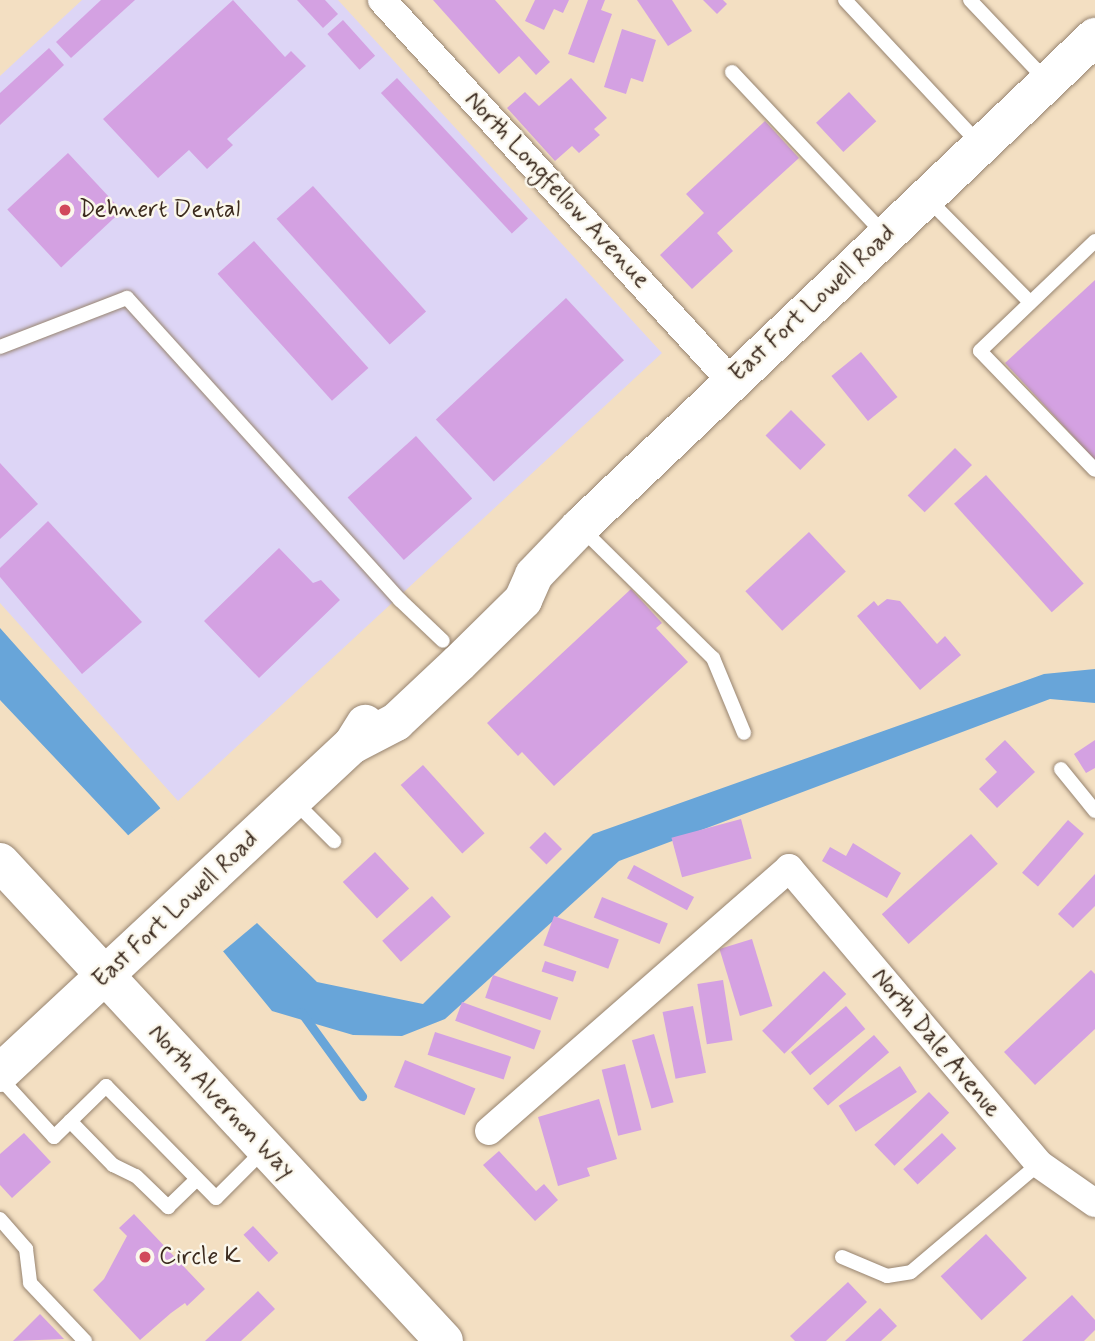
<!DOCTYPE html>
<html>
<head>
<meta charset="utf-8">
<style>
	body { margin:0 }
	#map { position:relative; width:1095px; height:1341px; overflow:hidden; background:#f3dfc2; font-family:Mynerve,sans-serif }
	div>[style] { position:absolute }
	.built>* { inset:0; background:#ddd5f6 }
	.water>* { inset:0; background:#68a5d9 }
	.pier>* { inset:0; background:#f3dfc2; transform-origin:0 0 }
	.stream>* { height:9px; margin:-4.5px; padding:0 4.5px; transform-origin:4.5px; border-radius:4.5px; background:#68a5d9 }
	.building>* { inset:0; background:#d4a1e2; transform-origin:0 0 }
	.roads { filter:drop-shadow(0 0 2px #978470) drop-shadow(0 0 2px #978470) }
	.service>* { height:14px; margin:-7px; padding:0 7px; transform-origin:7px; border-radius:7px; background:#fff }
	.minor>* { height:28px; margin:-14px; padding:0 14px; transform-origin:14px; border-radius:14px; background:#fff }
	.secondary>* { height:38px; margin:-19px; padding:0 19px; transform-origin:19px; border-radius:19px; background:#fff }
	.primary>* { height:38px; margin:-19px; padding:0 19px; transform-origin:19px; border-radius:19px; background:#fff }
	.dots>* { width:19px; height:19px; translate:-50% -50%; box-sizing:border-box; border:4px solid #fbf7ec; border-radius:50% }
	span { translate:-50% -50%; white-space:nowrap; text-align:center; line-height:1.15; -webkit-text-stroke:5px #fbf7ec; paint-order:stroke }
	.street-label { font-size:24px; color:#3b2a1e }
	.poi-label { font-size:24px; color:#3b2a1e }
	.left { translate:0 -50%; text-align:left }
</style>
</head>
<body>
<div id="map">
	<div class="built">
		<div style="clip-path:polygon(82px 0,338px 0,662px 353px,178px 801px,0 603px,0 76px)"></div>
	</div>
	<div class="water">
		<div style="clip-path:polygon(0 628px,156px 803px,257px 923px,317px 982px,423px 1004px,593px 834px,1044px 674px,1095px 669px,1095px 703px,1050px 699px,619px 861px,445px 1019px,402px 1036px,353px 1035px,272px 1011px,127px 834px,0 700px)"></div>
	</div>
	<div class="pier">
		<div style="left:163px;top:806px;width:150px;height:50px;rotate:50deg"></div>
	</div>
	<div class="stream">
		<div style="left:301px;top:1012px;width:104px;rotate:54deg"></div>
	</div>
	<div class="building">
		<div style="clip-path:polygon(101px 0,135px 0,71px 58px,56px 42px)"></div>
		<div style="clip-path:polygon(233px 0,285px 57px,291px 51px,306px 66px,227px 139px,233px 145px,207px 169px,189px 150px,158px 178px,103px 119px)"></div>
		<div style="clip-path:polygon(297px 0,325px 0,338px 14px,323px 28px)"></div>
		<div style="clip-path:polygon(433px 0,495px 0,550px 62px,536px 75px,519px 56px,499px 74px)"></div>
		<div style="clip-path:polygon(535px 0,569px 0,563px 13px,554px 9px,544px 30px,525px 21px)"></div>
		<div style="clip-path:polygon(588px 0,605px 0,601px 10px,612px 14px,594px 63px,568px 54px)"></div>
		<div style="clip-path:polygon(637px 0,672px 0,692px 31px,668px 46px)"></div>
		<div style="clip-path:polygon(703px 0,723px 0,727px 4px,717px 14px)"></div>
		<div style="left:343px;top:20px;width:48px;height:21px;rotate:48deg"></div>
		<div style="clip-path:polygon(622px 29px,656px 40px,643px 82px,631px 78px,626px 94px,604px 87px)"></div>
		<div style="clip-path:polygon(49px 48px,64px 65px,0 125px,0 93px)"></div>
		<div style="left:397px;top:78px;width:192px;height:22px;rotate:47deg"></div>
		<div style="clip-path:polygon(571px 78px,607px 118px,594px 129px,600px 135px,579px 153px,572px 146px,555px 161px,507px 108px,525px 92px,539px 106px)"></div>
		<div style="left:849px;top:92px;width:40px;height:45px;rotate:47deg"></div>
		<div style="clip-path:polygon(765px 121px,799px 158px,717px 233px,733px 251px,692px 289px,660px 255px,704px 213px,686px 194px)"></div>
		<div style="left:68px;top:153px;width:79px;height:83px;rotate:47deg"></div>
		<div style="left:313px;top:186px;width:169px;height:49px;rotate:48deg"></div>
		<div style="left:254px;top:241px;width:171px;height:49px;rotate:48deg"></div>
		<div style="clip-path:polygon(1095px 280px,1095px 460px,1005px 363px)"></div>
		<div style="left:566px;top:298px;width:85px;height:178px;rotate:47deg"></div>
		<div style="left:861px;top:352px;width:58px;height:38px;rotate:51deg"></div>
		<div style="left:791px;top:410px;width:49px;height:36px;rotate:45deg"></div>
		<div style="left:416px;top:436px;width:84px;height:92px;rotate:48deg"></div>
		<div style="left:955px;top:448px;width:24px;height:67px;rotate:45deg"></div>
		<div style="clip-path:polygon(0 463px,38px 504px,0 539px)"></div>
		<div style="left:986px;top:475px;width:146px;height:43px;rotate:48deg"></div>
		<div style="clip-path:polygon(48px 521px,142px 622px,82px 674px,0 577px,0 568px)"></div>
		<div style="left:809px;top:532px;width:54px;height:87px;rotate:47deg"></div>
		<div style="clip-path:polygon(279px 548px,313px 583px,321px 580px,340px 600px,259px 678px,204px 621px)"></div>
		<div style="clip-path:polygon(631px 589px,662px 623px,656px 628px,688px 662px,554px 786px,522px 752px,518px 756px,487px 723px)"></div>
		<div style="clip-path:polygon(887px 599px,900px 601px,937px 644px,945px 636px,961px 655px,920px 690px,857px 616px,874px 601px,878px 606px)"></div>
		<div style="clip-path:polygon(1005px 740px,1035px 772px,997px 808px,979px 789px,997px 772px,985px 759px)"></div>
		<div style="clip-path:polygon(1095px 740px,1095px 768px,1086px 773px,1074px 754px)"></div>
		<div style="left:423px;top:765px;width:92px;height:30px;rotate:48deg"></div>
		<div style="left:741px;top:819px;width:41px;height:72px;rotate:75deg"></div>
		<div style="left:1068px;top:820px;width:21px;height:70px;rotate:41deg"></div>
		<div style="left:545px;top:832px;width:24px;height:22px;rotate:45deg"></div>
		<div style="left:971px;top:834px;width:40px;height:120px;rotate:48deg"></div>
		<div style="clip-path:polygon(853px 843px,901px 873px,887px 898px,822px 861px,830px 847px,846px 856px)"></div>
		<div style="left:375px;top:852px;width:50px;height:44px;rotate:47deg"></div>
		<div style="left:634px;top:865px;width:68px;height:15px;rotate:28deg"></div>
		<div style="clip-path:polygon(1095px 874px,1095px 906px,1073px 928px,1058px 914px)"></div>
		<div style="left:432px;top:896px;width:28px;height:67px;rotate:48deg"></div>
		<div style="left:602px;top:897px;width:71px;height:22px;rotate:22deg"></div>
		<div style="left:554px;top:916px;width:69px;height:31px;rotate:20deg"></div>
		<div style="left:752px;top:939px;width:70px;height:34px;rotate:73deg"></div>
		<div style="left:545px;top:961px;width:33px;height:11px;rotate:18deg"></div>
		<div style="clip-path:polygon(1091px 970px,1095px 974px,1095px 1029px,1035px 1085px,1004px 1052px)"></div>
		<div style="left:824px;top:971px;width:32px;height:86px;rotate:46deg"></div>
		<div style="left:493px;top:975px;width:69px;height:24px;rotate:19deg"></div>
		<div style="left:723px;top:980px;width:61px;height:26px;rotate:81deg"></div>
		<div style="left:462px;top:1002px;width:84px;height:20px;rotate:20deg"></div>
		<div style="left:693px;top:1006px;width:68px;height:31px;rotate:79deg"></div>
		<div style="left:846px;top:1006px;width:30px;height:72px;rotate:50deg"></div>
		<div style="left:435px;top:1032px;width:80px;height:24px;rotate:18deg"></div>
		<div style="left:654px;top:1034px;width:71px;height:23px;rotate:74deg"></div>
		<div style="left:874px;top:1035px;width:23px;height:81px;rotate:49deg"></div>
		<div style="left:405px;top:1060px;width:76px;height:29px;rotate:22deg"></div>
		<div style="left:625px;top:1064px;width:68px;height:24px;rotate:76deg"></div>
		<div style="left:900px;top:1066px;width:31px;height:73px;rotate:57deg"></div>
		<div style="left:929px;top:1092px;width:29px;height:76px;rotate:46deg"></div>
		<div style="clip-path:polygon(599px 1099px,617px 1159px,587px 1168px,590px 1176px,558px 1186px,538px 1117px)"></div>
		<div style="clip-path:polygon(24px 1133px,51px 1162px,12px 1198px,0 1185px,0 1154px)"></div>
		<div style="left:942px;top:1133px;width:21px;height:53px;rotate:47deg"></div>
		<div style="clip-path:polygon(499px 1151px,536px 1191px,544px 1184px,558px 1200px,535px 1221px,483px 1165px)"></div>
		<div style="clip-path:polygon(134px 1214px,205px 1289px,187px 1306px,185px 1303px,171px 1313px,140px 1340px,93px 1290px,104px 1279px,127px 1236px,119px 1228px)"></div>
		<div style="left:253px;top:1226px;width:37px;height:13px;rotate:47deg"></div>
		<div style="left:986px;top:1234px;width:60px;height:62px;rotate:47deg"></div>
		<div style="clip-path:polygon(848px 1282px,867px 1302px,826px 1341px,795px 1341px,790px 1336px)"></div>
		<div style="clip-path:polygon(258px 1291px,275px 1309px,241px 1341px,205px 1341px)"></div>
		<div style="clip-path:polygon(1072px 1295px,1095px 1320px,1095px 1330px,1084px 1341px,1022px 1341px)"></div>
		<div style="clip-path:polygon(880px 1308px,897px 1326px,881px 1341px,845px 1341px)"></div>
		<div style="clip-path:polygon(40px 1314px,64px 1339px,13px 1341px)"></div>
	</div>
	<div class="roads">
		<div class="service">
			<div style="left:845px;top:0;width:198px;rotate:47deg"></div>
			<div style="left:970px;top:0;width:112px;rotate:46.5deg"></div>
			<div style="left:732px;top:72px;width:224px;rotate:46.8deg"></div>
			<div style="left:927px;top:198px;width:145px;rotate:45.3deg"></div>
			<div style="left:1095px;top:241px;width:159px;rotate:136.3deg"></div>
			<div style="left:980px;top:351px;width:165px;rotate:46deg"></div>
			<div style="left:0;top:347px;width:136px;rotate:-21.1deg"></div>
			<div style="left:127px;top:298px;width:407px;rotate:47.9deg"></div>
			<div style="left:400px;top:600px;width:59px;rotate:43.6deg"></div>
			<div style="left:582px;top:529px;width:184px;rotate:44.6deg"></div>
			<div style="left:713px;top:658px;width:81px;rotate:67.5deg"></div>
			<div style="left:1061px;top:769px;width:54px;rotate:51deg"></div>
			<div style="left:294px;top:801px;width:57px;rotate:45deg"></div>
			<div style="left:0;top:1078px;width:80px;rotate:47.5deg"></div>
			<div style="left:54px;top:1137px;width:73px;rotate:-44.4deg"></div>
			<div style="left:106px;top:1086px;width:157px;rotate:45.5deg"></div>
			<div style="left:216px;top:1198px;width:68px;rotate:-45deg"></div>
			<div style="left:70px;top:1121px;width:62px;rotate:45.7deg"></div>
			<div style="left:113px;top:1165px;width:25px;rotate:26deg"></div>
			<div style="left:136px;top:1176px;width:45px;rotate:44.1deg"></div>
			<div style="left:168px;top:1207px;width:40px;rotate:-44deg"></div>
			<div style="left:0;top:1219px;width:40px;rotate:49deg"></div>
			<div style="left:26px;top:1249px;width:34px;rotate:83deg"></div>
			<div style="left:30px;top:1283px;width:80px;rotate:46.5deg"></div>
			<div style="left:842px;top:1257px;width:49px;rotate:22.9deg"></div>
			<div style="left:887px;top:1276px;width:24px;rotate:-9deg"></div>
			<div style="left:911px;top:1272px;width:167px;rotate:-40.2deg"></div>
		</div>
		<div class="minor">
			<div style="left:382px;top:0;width:517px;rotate:47.51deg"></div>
			<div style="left:489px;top:1131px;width:399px;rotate:-41.2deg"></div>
			<div style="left:789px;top:868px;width:387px;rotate:49.8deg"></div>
			<div style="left:1039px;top:1164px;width:68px;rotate:34.9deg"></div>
		</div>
		<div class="secondary">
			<div style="left:352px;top:745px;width:50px;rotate:-27.6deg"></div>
			<div style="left:396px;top:722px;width:86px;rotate:-43.1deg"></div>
			<div style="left:459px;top:663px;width:90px;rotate:-44.5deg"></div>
			<div style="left:523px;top:600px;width:27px;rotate:-66deg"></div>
			<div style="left:534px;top:575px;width:66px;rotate:-46.2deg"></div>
			<div style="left:580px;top:527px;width:711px;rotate:-43.58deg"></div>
			<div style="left:0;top:1073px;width:481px;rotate:-43deg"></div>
			<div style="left:352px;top:745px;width:25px;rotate:-58deg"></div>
		</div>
		<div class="primary">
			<div style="left:0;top:862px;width:653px;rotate:47.17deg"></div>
		</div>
	</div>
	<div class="dots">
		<div style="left:65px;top:210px;background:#d1495b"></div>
		<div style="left:145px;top:1257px;background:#d1495b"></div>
	</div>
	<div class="street-label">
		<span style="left:557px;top:190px;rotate:47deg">North Longfellow Avenue</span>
		<span style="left:813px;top:304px;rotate:-43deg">East Fort Lowell Road</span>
		<span style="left:176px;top:910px;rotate:-43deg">East Fort Lowell Road</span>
		<span style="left:936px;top:1043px;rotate:50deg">North Dale Avenue</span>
		<span style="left:221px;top:1102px;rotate:47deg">North Alvernon Way</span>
	</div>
	<div class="poi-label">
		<span class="left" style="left:79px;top:210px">Dehnert Dental</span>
		<span class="left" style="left:159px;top:1257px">Circle K</span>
	</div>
</div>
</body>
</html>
